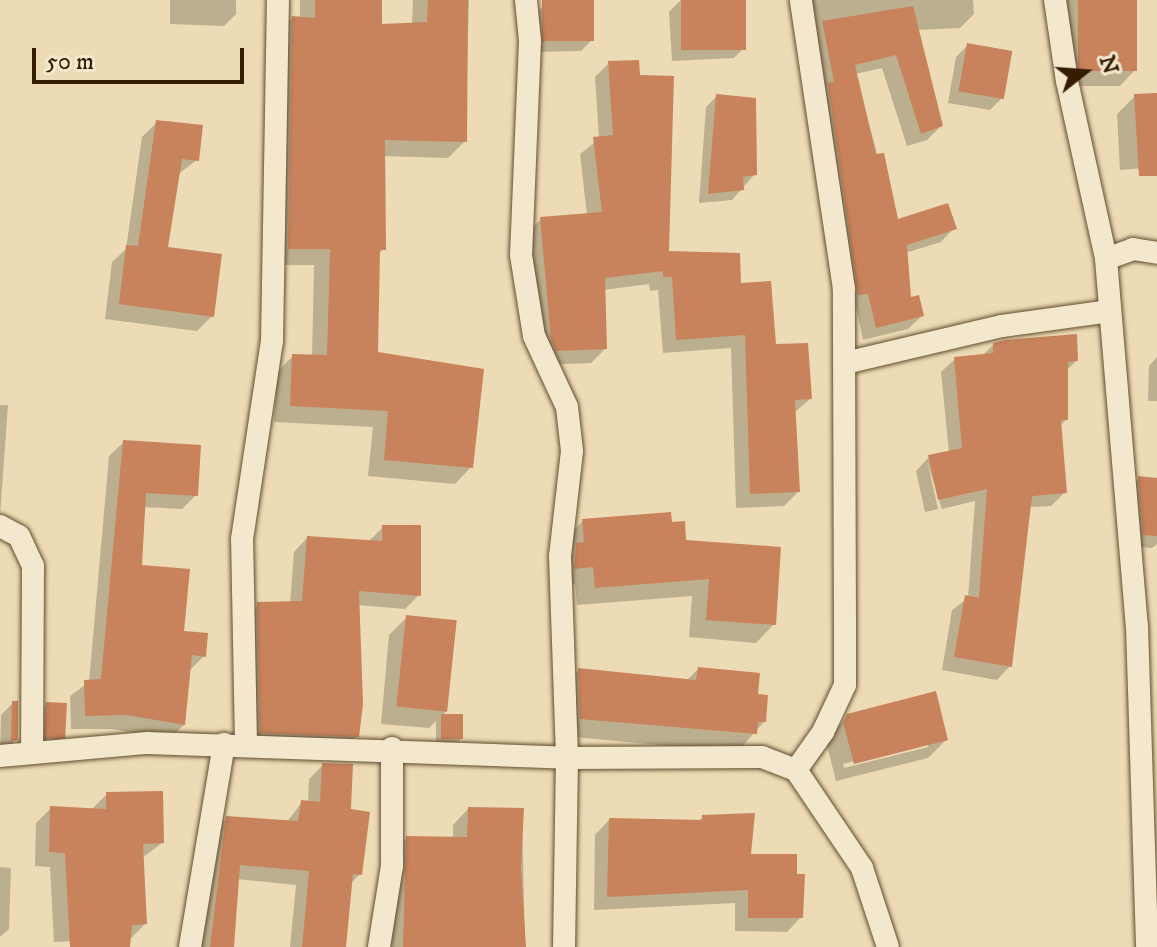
<!DOCTYPE html>
<html>
<head>
<meta charset="utf-8">
<style>
	body { margin:0 }
	#map { position:relative; width:1157px; height:947px; overflow:hidden; background:#ecdbb4; font-family:"IM FELL DW Pica",serif }
	div>[style] { position:absolute }
	.shadow>* { inset:0; background:#0003 }
	.building>* { inset:0; background:#c8825c; transform-origin:0 0 }
	.roads { filter:drop-shadow(0 0 2px #624c2d) drop-shadow(0 0 2px #624c2d) }
	.minor>* { height:22px; margin:-11px; padding:0 11px; transform-origin:11px; border-radius:11px; background:#f3e8ce }
	span { translate:-50% -50%; white-space:nowrap; text-align:center; line-height:1.15; -webkit-text-stroke:6px #f3e8ce; paint-order:stroke }
	.north { position:absolute; left:1045px; top:32px; width:80px; height:80px; -webkit-text-stroke:6px #f3e8ce; paint-order:stroke; rotate:73deg; font-size:22px; font-weight:700; line-height:32px; text-align:center; color:#341d00 }
	.north::after { content:''; display:block; margin:auto; width:28px; height:36px; background:#341d00; clip-path:polygon(50% 0,100% 100%,50% 72%,0 100%) }
	.scale { position:absolute; left:32px; top:48px; width:212px; height:36px; box-sizing:border-box; border:4px solid #341d00; border-top:0; padding-left:10px; font-size:24px; line-height:28px; white-space:nowrap; color:#341d00; -webkit-text-stroke:6px #f3e8ce; paint-order:stroke }
</style>
</head>
<body>
<div id="map">
	<div class="shadow">
		<div style="clip-path:polygon(170px 0,236px 0,236px 14px,224px 26px,170px 24px)"></div>
		<div style="clip-path:polygon(300px 0,380px 0,380px 26px,412px 24px,413px 0,469px 0,465px 141px,448px 158px,383px 156px,384px 249px,378px 254px,376px 354px,471px 467px,455px 484px,368px 476px,373px 427px,274px 422px,277px 372px,293px 356px,312px 357px,314px 265px,272px 265px,276px 34px,292px 18px,300px 18px)"></div>
		<div style="clip-path:polygon(681px 0,744px 0,746px 46px,734px 58px,672px 61px,669px 12px)"></div>
		<div style="clip-path:polygon(791px 0,973px 0,974px 14px,960px 28px,917px 30px,941px 126px,927px 140px,907px 146px,882px 68px,855px 74px,896px 222px,954px 228px,941px 242px,905px 253px,909px 299px,922px 316px,908px 329px,863px 340px)"></div>
		<div style="clip-path:polygon(1066px 0,1135px 0,1135px 70px,1120px 86px,1065px 86px)"></div>
		<div style="clip-path:polygon(543px 6px,593px 39px,581px 51px,533px 52px,531px 18px)"></div>
		<div style="clip-path:polygon(968px 45px,1002px 98px,990px 110px,948px 103px,956px 57px)"></div>
		<div style="clip-path:polygon(609px 63px,667px 253px,739px 285px,810px 399px,794px 413px,798px 492px,784px 506px,736px 508px,731px 348px,663px 353px,658px 290px,650px 291px,649px 284px,603px 290px,605px 349px,591px 363px,542px 365px,527px 233px,541px 219px,587px 215px,580px 154px,599px 139px,595px 77px)"></div>
		<div style="clip-path:polygon(1157px 95px,1157px 167px,1120px 170px,1117px 114px,1135px 96px)"></div>
		<div style="clip-path:polygon(717px 96px,755px 174px,732px 200px,699px 203px,706px 107px)"></div>
		<div style="clip-path:polygon(157px 122px,197px 160px,177px 175px,166px 248px,212px 316px,197px 331px,105px 319px,112px 262px,126px 249px,142px 137px)"></div>
		<div style="clip-path:polygon(994px 344px,1076px 361px,1066px 371px,1066px 420px,1059px 427px,1065px 492px,1051px 506px,1028px 507px,1010px 666px,997px 680px,942px 670px,952px 610px,968px 598px,975px 501px,942px 509px,928px 464px,938px 509px,925px 512px,916px 471px,929px 457px,949px 453px,941px 372px,955px 359px,982px 356px)"></div>
		<div style="clip-path:polygon(1157px 357px,1157px 401px,1148px 401px,1149px 366px)"></div>
		<div style="clip-path:polygon(0 405px,8px 405px,0 516px)"></div>
		<div style="clip-path:polygon(124px 442px,196px 495px,182px 509px,143px 507px,140px 567px,182px 632px,204px 656px,190px 670px,184px 725px,169px 739px,112px 729px,71px 729px,70px 696px,89px 682px,109px 456px)"></div>
		<div style="clip-path:polygon(1139px 478px,1157px 480px,1157px 544px,1152px 548px,1132px 546px,1127px 490px)"></div>
		<div style="clip-path:polygon(583px 521px,670px 524px,774px 624px,756px 643px,689px 637px,692px 596px,577px 605px,575px 584px,557px 586px,565px 539px)"></div>
		<div style="clip-path:polygon(383px 527px,419px 595px,405px 609px,357px 605px,357px 736px,343px 749px,247px 746px,244px 617px,258px 604px,290px 603px,294px 552px,307px 538px,369px 541px)"></div>
		<div style="clip-path:polygon(407px 617px,447px 710px,442px 716px,461px 739px,455px 745px,436px 744px,436px 721px,429px 728px,381px 724px,389px 635px)"></div>
		<div style="clip-path:polygon(698px 669px,756px 695px,764px 722px,737px 752px,562px 736px,561px 688px,579px 670px,686px 681px)"></div>
		<div style="clip-path:polygon(13px 703px,16px 740px,0 752px,1px 715px)"></div>
		<div style="clip-path:polygon(47px 704px,64px 735px,51px 748px,35px 749px,35px 716px)"></div>
		<div style="clip-path:polygon(evenodd,848px 716px,946px 740px,928px 758px,836px 781px,826px 741px,848px 716px,928px 743px,928px 747px,844px 768px,843px 764px,928px 743px)"></div>
		<div style="clip-path:polygon(323px 765px,349px 811px,360px 874px,350px 884px,344px 947px,290px 947px,296px 885px,237px 879px,232px 947px,198px 947px,213px 832px,227px 818px,287px 822px,302px 802px,308px 803px,309px 779px)"></div>
		<div style="clip-path:polygon(107px 794px,162px 843px,142px 858px,145px 924px,130px 939px,54px 942px,50px 867px,35px 866px,36px 823px,51px 808px,91px 810px)"></div>
		<div style="clip-path:polygon(468px 809px,522px 810px,525px 947px,389px 947px,391px 854px,407px 838px,453px 839px,453px 825px)"></div>
		<div style="clip-path:polygon(703px 817px,749px 856px,795px 876px,801px 917px,787px 932px,735px 931px,735px 903px,594px 910px,595px 835px,609px 820px,697px 822px)"></div>
		<div style="clip-path:polygon(0 867px,11px 868px,9px 929px,0 937px)"></div>
	</div>
	<div class="building">
		<div style="clip-path:polygon(315px 0,382px 0,382px 24px,427px 22px,428px 0,468px 0,467px 142px,385px 140px,386px 250px,380px 250px,378px 352px,484px 369px,473px 468px,384px 460px,388px 411px,290px 406px,292px 354px,327px 355px,330px 249px,288px 249px,292px 16px,315px 18px)"></div>
		<div style="left:542px;top:0;width:52px;height:41px"></div>
		<div style="left:681px;top:0;width:65px;height:50px"></div>
		<div style="left:1078px;top:0;width:59px;height:71px"></div>
		<div style="clip-path:polygon(913px 6px,943px 126px,921px 134px,896px 55px,855px 65px,876px 154px,884px 153px,898px 219px,948px 203px,957px 229px,907px 245px,911px 297px,919px 295px,924px 316px,876px 328px,868px 294px,858px 295px,828px 83px,834px 82px,822px 21px)"></div>
		<div style="left:967px;top:43px;width:46px;height:49px;rotate:10deg"></div>
		<div style="clip-path:polygon(639px 60px,640px 75px,674px 76px,669px 251px,740px 253px,741px 283px,771px 281px,776px 344px,808px 343px,812px 399px,795px 400px,800px 492px,750px 494px,745px 335px,676px 340px,672px 277px,663px 277px,663px 271px,605px 278px,607px 349px,556px 351px,551px 340px,540px 217px,602px 212px,593px 137px,613px 135px,608px 61px)"></div>
		<div style="clip-path:polygon(1157px 93px,1157px 176px,1139px 176px,1134px 94px)"></div>
		<div style="clip-path:polygon(716px 94px,756px 98px,757px 175px,743px 177px,744px 190px,708px 194px)"></div>
		<div style="clip-path:polygon(156px 120px,203px 125px,199px 161px,182px 159px,168px 247px,222px 254px,214px 317px,119px 304px,126px 245px,138px 246px)"></div>
		<div style="clip-path:polygon(1077px 334px,1078px 361px,1068px 362px,1068px 420px,1061px 420px,1067px 493px,1032px 496px,1012px 667px,954px 657px,965px 595px,979px 598px,987px 489px,938px 500px,928px 455px,962px 448px,954px 357px,993px 353px,993px 343px,1005px 340px)"></div>
		<div style="clip-path:polygon(123px 440px,201px 445px,198px 496px,146px 493px,142px 565px,190px 569px,184px 631px,208px 633px,206px 657px,192px 655px,185px 725px,127px 715px,85px 716px,84px 680px,101px 679px)"></div>
		<div style="clip-path:polygon(1138px 476px,1157px 478px,1157px 536px,1143px 535px)"></div>
		<div style="clip-path:polygon(671px 512px,672px 522px,685px 521px,686px 540px,781px 547px,776px 625px,706px 620px,709px 579px,595px 588px,593px 567px,574px 569px,576px 543px,584px 542px,582px 519px)"></div>
		<div style="clip-path:polygon(382px 525px,421px 525px,421px 596px,359px 591px,363px 704px,359px 737px,260px 733px,257px 602px,302px 601px,307px 536px,382px 541px)"></div>
		<div style="left:406px;top:615px;width:51px;height:92px;rotate:6deg"></div>
		<div style="clip-path:polygon(698px 667px,760px 673px,758px 694px,768px 695px,766px 722px,758px 722px,757px 734px,580px 719px,578px 668px,696px 680px)"></div>
		<div style="clip-path:polygon(936px 691px,948px 740px,854px 764px,843px 722px,847px 714px)"></div>
		<div style="clip-path:polygon(12px 701px,18px 701px,18px 740px,11px 741px)"></div>
		<div style="left:46px;top:702px;width:21px;height:36px;rotate:3deg"></div>
		<div style="left:441px;top:714px;width:22px;height:25px"></div>
		<div style="clip-path:polygon(322px 763px,353px 764px,351px 809px,370px 812px,362px 875px,353px 874px,346px 947px,302px 947px,309px 871px,240px 865px,234px 947px,210px 947px,226px 816px,298px 821px,301px 800px,320px 802px)"></div>
		<div style="clip-path:polygon(163px 791px,164px 843px,143px 844px,147px 924px,132px 925px,130px 947px,70px 947px,65px 853px,49px 852px,50px 806px,106px 809px,106px 792px)"></div>
		<div style="clip-path:polygon(468px 807px,524px 808px,521px 867px,526px 947px,403px 947px,406px 836px,467px 837px)"></div>
		<div style="clip-path:polygon(755px 813px,751px 854px,797px 854px,797px 874px,805px 874px,803px 918px,748px 918px,748px 890px,607px 897px,609px 818px,702px 820px,702px 815px)"></div>
	</div>
	<div class="roads">
		<div class="minor">
			<div style="left:526px;top:0;width:41px;rotate:84.4deg"></div>
			<div style="left:530px;top:41px;width:214px;rotate:92.4deg"></div>
			<div style="left:521px;top:255px;width:82px;rotate:80.9deg"></div>
			<div style="left:534px;top:336px;width:78px;rotate:65.1deg"></div>
			<div style="left:567px;top:407px;width:44px;rotate:83.5deg"></div>
			<div style="left:572px;top:451px;width:106px;rotate:96.5deg"></div>
			<div style="left:560px;top:556px;width:202px;rotate:88deg"></div>
			<div style="left:567px;top:758px;width:189px;rotate:90.9deg"></div>
			<div style="left:1055px;top:0;width:82px;rotate:81.6deg"></div>
			<div style="left:1067px;top:81px;width:182px;rotate:77.6deg"></div>
			<div style="left:1106px;top:259px;width:368px;rotate:85.2deg"></div>
			<div style="left:1137px;top:626px;width:321px;rotate:88.2deg"></div>
			<div style="left:1106px;top:259px;width:29px;rotate:-20deg"></div>
			<div style="left:1133px;top:249px;width:24px;rotate:9deg"></div>
			<div style="left:845px;top:363px;width:161px;rotate:-13.3deg"></div>
			<div style="left:1002px;top:326px;width:109px;rotate:-7.9deg"></div>
			<div style="left:0;top:526px;width:21px;rotate:28deg"></div>
			<div style="left:19px;top:536px;width:33px;rotate:65deg"></div>
			<div style="left:33px;top:566px;width:187px;rotate:90.3deg"></div>
			<div style="left:246px;top:744px;width:205px;rotate:-91.1deg"></div>
			<div style="left:242px;top:539px;width:200px;rotate:-81.4deg"></div>
			<div style="left:272px;top:341px;width:341px;rotate:-89deg"></div>
			<div style="left:0;top:756px;width:148px;rotate:-5.1deg"></div>
			<div style="left:147px;top:743px;width:420px;rotate:2deg"></div>
			<div style="left:567px;top:758px;width:195px;rotate:-0.3deg"></div>
			<div style="left:762px;top:757px;width:36px;rotate:21deg"></div>
			<div style="left:796px;top:770px;width:118px;rotate:56deg"></div>
			<div style="left:862px;top:868px;width:83px;rotate:71.8deg"></div>
			<div style="left:796px;top:770px;width:47px;rotate:-54.6deg"></div>
			<div style="left:823px;top:732px;width:52px;rotate:-64.9deg"></div>
			<div style="left:845px;top:685px;width:62px;rotate:-90deg"></div>
			<div style="left:845px;top:623px;width:334px;rotate:-90.2deg"></div>
			<div style="left:844px;top:289px;width:292px;rotate:-98.5deg"></div>
			<div style="left:190px;top:947px;width:206px;rotate:-80.5deg"></div>
			<div style="left:379px;top:947px;width:82px;rotate:-80.9deg"></div>
			<div style="left:392px;top:866px;width:118px;rotate:-90deg"></div>
		</div>
	</div>
	<div class="north">N</div>
	<div class="scale">50 m</div>
</div>
</body>
</html>
